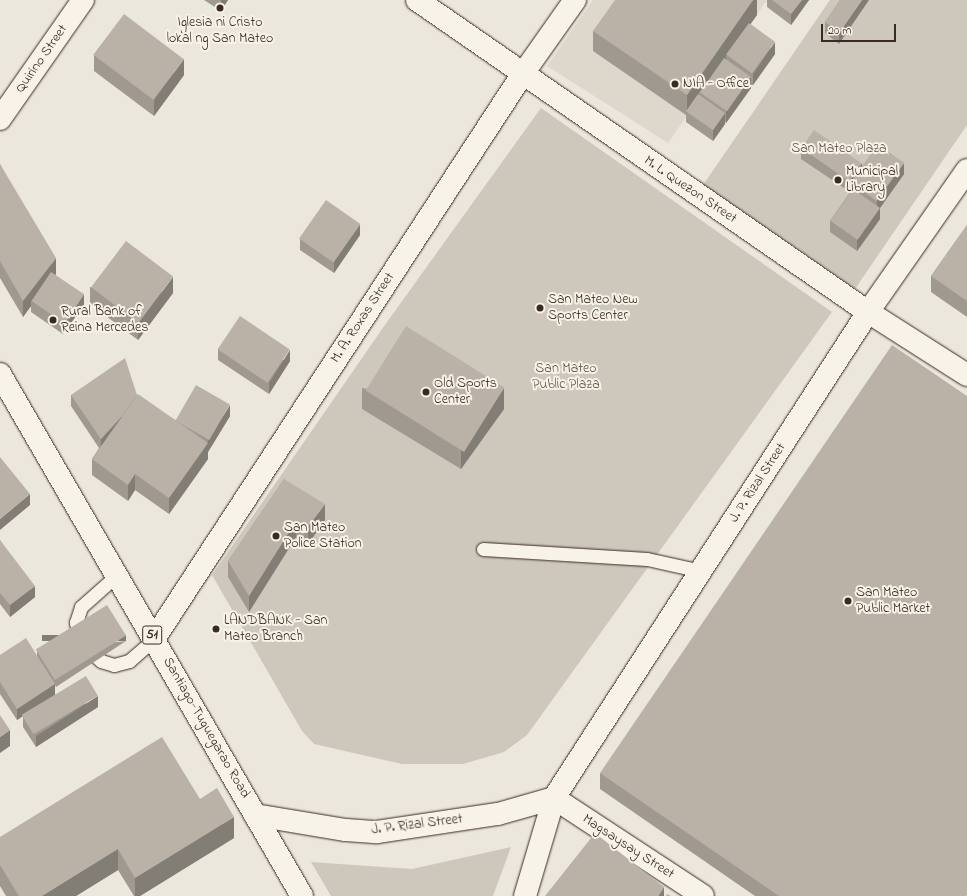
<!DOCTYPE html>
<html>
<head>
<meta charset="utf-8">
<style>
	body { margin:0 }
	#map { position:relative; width:967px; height:896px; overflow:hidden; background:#ece7dc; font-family:"Indie Flower",sans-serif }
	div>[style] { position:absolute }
	.built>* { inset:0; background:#ddd7cc }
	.green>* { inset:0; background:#cec8bc }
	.roads { filter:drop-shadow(0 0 1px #3b2a1e) drop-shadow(0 0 1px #3b2a1e) }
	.service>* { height:13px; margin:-6.5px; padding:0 6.5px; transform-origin:6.5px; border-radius:6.5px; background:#f7f3e8 }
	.minor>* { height:22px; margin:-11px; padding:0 11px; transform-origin:11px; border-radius:11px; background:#f7f3e8 }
	.trunk>* { height:22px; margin:-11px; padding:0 11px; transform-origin:11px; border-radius:11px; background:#f7f3e8 }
	.wall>* { inset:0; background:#a09990 }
	.shaded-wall>* { inset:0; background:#827d75; transform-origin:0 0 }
	.building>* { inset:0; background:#bab2a7; transform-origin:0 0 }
	.dots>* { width:11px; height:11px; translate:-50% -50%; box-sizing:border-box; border:2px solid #f7f3e8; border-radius:50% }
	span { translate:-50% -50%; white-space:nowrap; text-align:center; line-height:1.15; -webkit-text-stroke:4px #f7f3e8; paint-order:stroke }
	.shield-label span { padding:1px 3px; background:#f7f3e8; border:1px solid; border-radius:3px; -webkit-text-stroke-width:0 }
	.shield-label { font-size:13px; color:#3b2a1e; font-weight:700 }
	.poi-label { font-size:14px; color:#3b2a1e }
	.left { translate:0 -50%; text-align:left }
	.street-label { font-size:14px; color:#3b2a1e }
	.park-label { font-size:14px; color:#605246 }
	.scale { position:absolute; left:821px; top:24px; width:75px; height:18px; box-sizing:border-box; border:2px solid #3b2a1e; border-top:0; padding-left:5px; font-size:12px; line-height:14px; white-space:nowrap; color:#3b2a1e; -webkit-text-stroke:3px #f7f3e8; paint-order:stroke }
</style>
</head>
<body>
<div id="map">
	<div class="built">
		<div style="clip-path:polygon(593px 0,767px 0,668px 143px,547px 66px)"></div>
	</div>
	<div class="green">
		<div style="clip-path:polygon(830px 0,967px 0,967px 125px,855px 289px,703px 185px)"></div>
		<div style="clip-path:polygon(541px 108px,832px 312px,527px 735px,504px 752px,463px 764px,402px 764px,314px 744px,302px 731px,212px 575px,387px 322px)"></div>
		<div style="clip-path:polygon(511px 847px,493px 896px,331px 896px,311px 862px,412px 869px)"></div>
	</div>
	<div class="roads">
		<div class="service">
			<div style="left:483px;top:549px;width:164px;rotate:3.5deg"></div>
			<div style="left:647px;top:559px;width:55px;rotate:12.5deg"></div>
			<div style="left:117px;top:575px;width:48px;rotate:138.4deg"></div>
			<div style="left:81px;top:607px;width:16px;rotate:108deg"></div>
			<div style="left:76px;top:622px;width:11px;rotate:80deg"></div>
			<div style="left:78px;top:633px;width:26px;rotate:54deg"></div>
			<div style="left:93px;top:654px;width:11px;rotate:41deg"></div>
			<div style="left:101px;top:661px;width:14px;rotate:17deg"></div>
			<div style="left:114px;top:665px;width:16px;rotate:-15deg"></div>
			<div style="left:129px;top:661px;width:33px;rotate:-41deg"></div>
		</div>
		<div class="minor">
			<div style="left:417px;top:0;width:548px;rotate:34.68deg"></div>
			<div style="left:868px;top:312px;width:117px;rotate:32.5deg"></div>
			<div style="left:0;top:119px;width:145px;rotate:-55.1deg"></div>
			<div style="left:154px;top:639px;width:673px;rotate:-56.88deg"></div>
			<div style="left:522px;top:75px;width:92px;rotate:-54.8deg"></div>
			<div style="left:554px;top:798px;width:178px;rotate:33.3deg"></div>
			<div style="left:255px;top:815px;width:92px;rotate:9.4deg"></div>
			<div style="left:346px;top:830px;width:31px;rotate:4deg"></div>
			<div style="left:377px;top:832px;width:122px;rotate:-8.5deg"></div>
			<div style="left:498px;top:814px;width:58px;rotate:-15.9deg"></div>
			<div style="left:525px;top:896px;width:102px;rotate:-73.5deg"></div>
			<div style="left:554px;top:798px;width:579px;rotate:-57.13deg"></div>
			<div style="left:868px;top:312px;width:173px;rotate:-55.1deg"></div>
		</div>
		<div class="trunk">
			<div style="left:0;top:374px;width:603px;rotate:59.95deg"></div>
		</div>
	</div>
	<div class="wall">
		<div style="clip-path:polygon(204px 0,228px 0,221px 11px)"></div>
		<div style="clip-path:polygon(757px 0,757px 15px,750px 24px,775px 54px,753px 85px,751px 85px,751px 88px,726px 123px,725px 122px,725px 124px,713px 141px,686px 122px,686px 115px,593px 51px,593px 31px)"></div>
		<div style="clip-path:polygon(767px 0,809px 0,791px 25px,767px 7px)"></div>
		<div style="clip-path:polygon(840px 0,839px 44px,825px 33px,825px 22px)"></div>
		<div style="clip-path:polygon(94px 55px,184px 75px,154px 116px,94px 71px)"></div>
		<div style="clip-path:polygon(801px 148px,862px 166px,904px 174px,880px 208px,880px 219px,857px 251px,830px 232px,830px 221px,851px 191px,851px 190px,850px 192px,801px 159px)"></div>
		<div style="clip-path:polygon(0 164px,56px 274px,55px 275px,84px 305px,63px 334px,31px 312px,31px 306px,23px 317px,0 278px)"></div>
		<div style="clip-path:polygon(967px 225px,967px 317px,931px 292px,931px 276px)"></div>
		<div style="clip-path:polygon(360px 235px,334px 273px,300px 250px,300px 239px)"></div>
		<div style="clip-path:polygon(90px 287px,173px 293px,138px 340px,90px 304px)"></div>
		<div style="clip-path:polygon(218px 349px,290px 361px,269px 394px,218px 360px)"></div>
		<div style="clip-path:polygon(362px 388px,504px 409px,461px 469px,362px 409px)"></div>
		<div style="clip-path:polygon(71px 395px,136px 395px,175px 420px,230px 416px,208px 452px,208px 459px,169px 514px,135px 490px,128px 501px,92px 475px,92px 459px,99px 448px,71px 406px)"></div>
		<div style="clip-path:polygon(284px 479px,325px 520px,308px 544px,296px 537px,249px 612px,228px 577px,228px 561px)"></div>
		<div style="clip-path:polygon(0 540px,35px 597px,10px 617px,0 604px)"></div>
		<div style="clip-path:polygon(126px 641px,56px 687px,55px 685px,55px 695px,98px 707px,36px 747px,23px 727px,23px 716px,17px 720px,0 694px,0 655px,37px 656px,37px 651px)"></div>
		<div style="clip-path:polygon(600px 773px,967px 896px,755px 896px,600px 789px)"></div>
		<div style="clip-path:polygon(200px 799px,234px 838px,140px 896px,134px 896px,118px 870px,76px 896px,6px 896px,0 886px,0 837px)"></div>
	</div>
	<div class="shaded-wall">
		<div style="clip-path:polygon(221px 0,228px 0,221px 11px)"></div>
		<div style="clip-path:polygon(753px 0,757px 0,757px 15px,728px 56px,726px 55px,726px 60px,699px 92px,699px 99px,687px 112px,687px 95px)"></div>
		<div style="clip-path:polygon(802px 0,809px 0,791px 25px,791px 14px)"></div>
		<div style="clip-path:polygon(862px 0,869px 0,839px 44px,839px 33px)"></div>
		<div style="clip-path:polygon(775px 42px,775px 54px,753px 85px,753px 74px)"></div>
		<div style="clip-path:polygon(184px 59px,184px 75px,154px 116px,154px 100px)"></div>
		<div style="clip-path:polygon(751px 77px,751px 88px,726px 123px,726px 112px)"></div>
		<div style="clip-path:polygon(725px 113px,725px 124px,713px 141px,713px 130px)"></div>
		<div style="clip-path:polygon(862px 163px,862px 174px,851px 182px,851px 190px,850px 192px,850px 181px)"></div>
		<div style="clip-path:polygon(904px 163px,904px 174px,880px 208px,880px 219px,857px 251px,857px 240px,877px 211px,877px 201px)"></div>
		<div style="clip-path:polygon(360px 224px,360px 235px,334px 273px,334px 262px)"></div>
		<div style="clip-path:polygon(56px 258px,56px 274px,34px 303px,31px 301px,31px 306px,23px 317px,23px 301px)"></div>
		<div style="clip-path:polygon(173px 277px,173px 293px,138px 340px,138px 324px)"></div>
		<div style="clip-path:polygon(84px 294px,84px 305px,63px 334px,63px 323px)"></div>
		<div style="clip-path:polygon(290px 350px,290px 361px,269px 394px,269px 383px)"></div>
		<div style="clip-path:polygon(504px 388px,504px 409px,461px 469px,461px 448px)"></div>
		<div style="clip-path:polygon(138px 399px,101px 450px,101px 439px)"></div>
		<div style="clip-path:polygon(230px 405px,230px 416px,208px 452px,208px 459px,169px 514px,169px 498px,206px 444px)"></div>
		<div style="clip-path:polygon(135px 474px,135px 490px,128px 501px,128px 485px)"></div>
		<div style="clip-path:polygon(30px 494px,30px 505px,0 530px,0 519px)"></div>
		<div style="clip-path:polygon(325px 504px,325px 520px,308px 544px,308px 527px)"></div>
		<div style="clip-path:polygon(296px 521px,296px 537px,249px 612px,249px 596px)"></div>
		<div style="clip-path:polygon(35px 586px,35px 597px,10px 617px,10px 605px)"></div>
		<div style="left:126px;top:635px;width:6px;height:84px;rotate:90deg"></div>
		<div style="clip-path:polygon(55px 684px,55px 695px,17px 720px,17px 709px)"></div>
		<div style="clip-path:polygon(98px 696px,98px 707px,36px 747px,36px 736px)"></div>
		<div style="clip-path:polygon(10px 730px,10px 746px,0 753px,0 737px)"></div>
		<div style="clip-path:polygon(234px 817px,234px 838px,140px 896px,135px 896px,135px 878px)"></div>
		<div style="clip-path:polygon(118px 849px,118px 870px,76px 896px,42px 896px)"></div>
		<div style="clip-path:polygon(664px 887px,664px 896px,658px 896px)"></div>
	</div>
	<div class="building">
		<div style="clip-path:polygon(615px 0,753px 0,687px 95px,593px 31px)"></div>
		<div style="clip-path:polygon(772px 0,802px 0,791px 14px)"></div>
		<div style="clip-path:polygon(840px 0,862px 0,839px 33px,825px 22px)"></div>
		<div style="left:124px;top:14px;width:75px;height:51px;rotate:37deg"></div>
		<div style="left:749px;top:23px;width:32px;height:39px;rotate:36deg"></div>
		<div style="left:724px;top:58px;width:33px;height:42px;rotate:35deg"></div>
		<div style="left:698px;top:94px;width:33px;height:21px;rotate:35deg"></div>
		<div style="left:814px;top:130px;width:58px;height:22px;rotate:35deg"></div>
		<div style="left:878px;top:144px;width:32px;height:47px;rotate:36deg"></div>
		<div style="clip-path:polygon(0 164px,56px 258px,23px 301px,0 261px)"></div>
		<div style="left:853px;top:189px;width:33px;height:39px;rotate:35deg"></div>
		<div style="left:326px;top:200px;width:42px;height:47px;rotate:35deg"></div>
		<div style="clip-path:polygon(967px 225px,967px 301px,931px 276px)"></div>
		<div style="left:126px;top:241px;width:59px;height:58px;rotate:37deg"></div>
		<div style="left:51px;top:272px;width:40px;height:35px;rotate:34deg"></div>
		<div style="left:240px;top:316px;width:60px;height:40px;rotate:34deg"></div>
		<div style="left:406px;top:326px;width:116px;height:76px;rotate:32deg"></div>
		<div style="clip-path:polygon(892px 345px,967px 396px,967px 895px,966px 896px,779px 896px,600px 773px)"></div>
		<div style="clip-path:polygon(125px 358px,137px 395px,122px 416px,101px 439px,71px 395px)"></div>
		<div style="left:196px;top:385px;width:39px;height:41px;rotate:30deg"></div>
		<div style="clip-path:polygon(138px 394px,208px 443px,169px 498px,135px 474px,128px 485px,92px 459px)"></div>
		<div style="clip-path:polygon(0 457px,30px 494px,0 519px)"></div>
		<div style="clip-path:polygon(284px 479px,325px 504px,308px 527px,296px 521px,249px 596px,228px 561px)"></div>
		<div style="clip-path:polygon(0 540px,35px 586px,10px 605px,0 593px)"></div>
		<div style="left:107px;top:605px;width:36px;height:84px;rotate:58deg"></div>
		<div style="clip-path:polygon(26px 638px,55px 684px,17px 709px,0 682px,0 655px)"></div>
		<div style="left:86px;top:676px;width:23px;height:75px;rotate:59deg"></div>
		<div style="clip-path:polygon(0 715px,10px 730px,0 737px)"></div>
		<div style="clip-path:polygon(162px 737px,200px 799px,217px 788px,234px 817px,135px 878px,118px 849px,42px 896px,19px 896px,0 865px,0 837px)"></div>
		<div style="clip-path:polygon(595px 833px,664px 887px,658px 896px,545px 896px)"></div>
		<div style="clip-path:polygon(667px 894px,671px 896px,666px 896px)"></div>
	</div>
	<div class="dots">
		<div style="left:220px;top:8px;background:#3b2a1e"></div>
		<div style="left:675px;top:84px;background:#3b2a1e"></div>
		<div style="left:838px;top:180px;background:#3b2a1e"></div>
		<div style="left:540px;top:308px;background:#3b2a1e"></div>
		<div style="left:53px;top:320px;background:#3b2a1e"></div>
		<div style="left:426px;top:392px;background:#3b2a1e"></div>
		<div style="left:276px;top:536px;background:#3b2a1e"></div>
		<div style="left:848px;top:601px;background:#3b2a1e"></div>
		<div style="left:216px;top:629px;background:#3b2a1e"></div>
	</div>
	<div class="shield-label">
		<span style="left:152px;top:635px">51</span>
	</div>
	<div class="poi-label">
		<span style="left:220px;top:31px">Iglesia ni Cristo<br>lokal ng San Mateo</span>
		<span class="left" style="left:683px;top:84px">NIA - Office</span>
		<span class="left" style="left:846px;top:180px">Municipal<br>Library</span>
		<span class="left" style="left:548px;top:308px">San Mateo New<br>Sports Center</span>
		<span class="left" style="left:61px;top:320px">Rural Bank of<br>Reina Mercedes</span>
		<span class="left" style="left:434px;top:392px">Old Sports<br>Center</span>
		<span class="left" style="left:284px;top:536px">San Mateo<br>Police Station</span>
		<span class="left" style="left:856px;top:601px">San Mateo<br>Public Market</span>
		<span class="left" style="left:224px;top:629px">LANDBANK - San<br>Mateo Branch</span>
	</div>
	<div class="street-label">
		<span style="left:42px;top:59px;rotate:-55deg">Quirino Street</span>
		<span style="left:690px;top:190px;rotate:34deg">M. L. Quezon Street</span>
		<span style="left:363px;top:318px;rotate:-57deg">M. A. Roxas Street</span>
		<span style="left:758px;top:483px;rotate:-57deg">J. P. Rizal Street</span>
		<span style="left:206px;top:728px;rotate:60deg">Santiago-Tuguegarao Road</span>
		<span style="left:417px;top:825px;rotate:-7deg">J. P. Rizal Street</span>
		<span style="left:628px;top:847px;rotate:33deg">Magsaysay Street</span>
	</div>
	<div class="park-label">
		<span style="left:839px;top:149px">San Mateo Plaza</span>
		<span style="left:566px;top:377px">San Mateo<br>Public Plaza</span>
	</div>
	<div class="scale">20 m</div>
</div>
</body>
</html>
